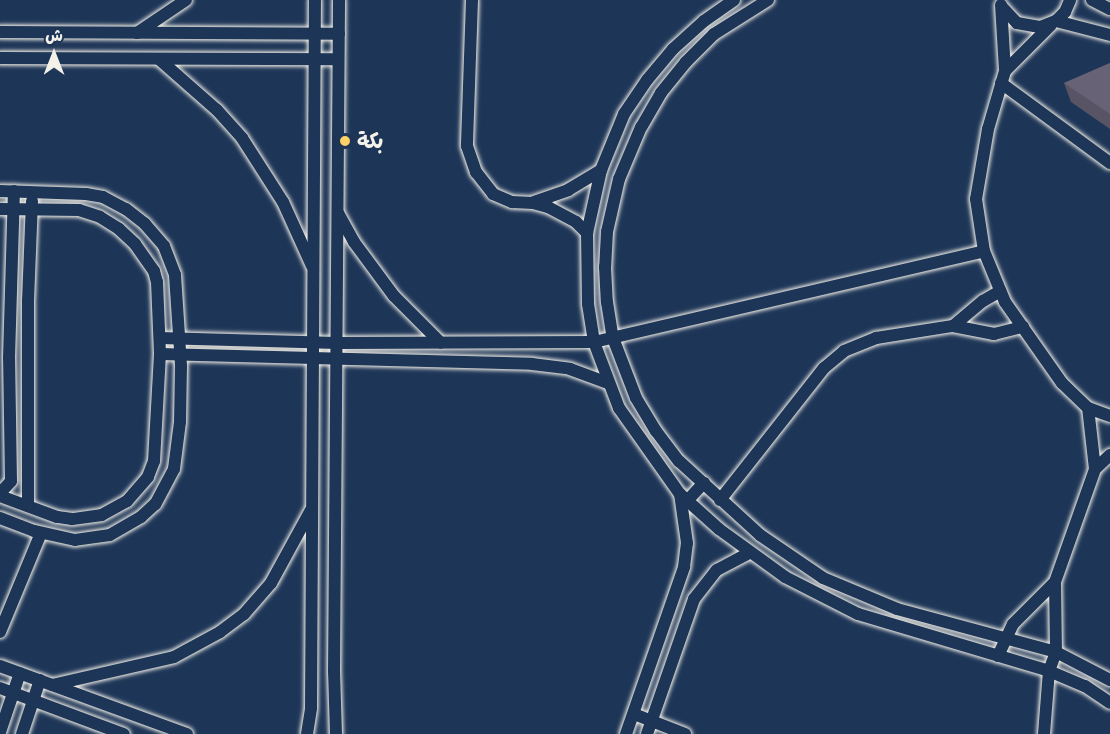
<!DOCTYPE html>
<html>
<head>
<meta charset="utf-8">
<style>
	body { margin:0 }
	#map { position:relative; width:1110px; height:734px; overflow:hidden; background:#1d3557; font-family:"Comic Neue","Playpen Sans Arabic",sans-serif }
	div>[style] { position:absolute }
	.roads { filter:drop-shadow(0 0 2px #f4f1e8) drop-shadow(0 0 2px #f4f1e8) }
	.minor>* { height:12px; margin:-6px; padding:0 6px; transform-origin:6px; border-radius:6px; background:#1d3557 }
	.wall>* { inset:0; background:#595465 }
	.building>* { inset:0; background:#676275 }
	.dots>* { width:16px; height:16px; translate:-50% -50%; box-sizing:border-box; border:3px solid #1d3557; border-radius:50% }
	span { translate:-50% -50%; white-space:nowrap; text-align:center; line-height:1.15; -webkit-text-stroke:4.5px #1d3557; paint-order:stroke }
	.poi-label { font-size:21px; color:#f4f1e8; font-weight:700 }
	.left { translate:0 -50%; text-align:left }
	.north { position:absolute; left:24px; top:24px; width:60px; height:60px; -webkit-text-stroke:4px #1d3557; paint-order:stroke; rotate:0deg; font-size:16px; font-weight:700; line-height:24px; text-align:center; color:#f4f1e8 }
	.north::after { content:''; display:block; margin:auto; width:21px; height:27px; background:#f4f1e8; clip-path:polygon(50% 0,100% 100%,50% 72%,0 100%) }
</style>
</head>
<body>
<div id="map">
	<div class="roads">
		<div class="minor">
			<div style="left:472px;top:0;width:146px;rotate:92deg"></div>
			<div style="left:467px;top:146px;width:28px;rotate:71deg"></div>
			<div style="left:476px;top:172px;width:28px;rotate:52deg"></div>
			<div style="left:493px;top:194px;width:21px;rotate:23deg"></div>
			<div style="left:512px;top:202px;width:21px;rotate:3deg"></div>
			<div style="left:533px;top:203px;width:16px;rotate:15deg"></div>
			<div style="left:548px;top:207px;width:32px;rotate:28deg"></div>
			<div style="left:576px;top:222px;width:16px;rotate:45deg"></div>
			<div style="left:734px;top:0;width:37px;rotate:145deg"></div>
			<div style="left:704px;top:21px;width:42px;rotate:137.9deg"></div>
			<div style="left:673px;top:49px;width:40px;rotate:130deg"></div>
			<div style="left:647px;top:80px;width:41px;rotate:124.1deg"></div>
			<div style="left:624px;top:114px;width:61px;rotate:112.3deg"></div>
			<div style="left:601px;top:170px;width:65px;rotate:102.5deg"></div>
			<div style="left:587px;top:233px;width:71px;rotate:89.2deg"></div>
			<div style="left:588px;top:304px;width:38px;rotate:81deg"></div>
			<div style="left:594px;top:342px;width:71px;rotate:69.3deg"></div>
			<div style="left:619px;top:408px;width:105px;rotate:54.7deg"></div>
			<div style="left:680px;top:494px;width:52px;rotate:41.9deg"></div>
			<div style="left:719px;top:529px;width:82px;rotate:36deg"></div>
			<div style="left:785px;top:577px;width:82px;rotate:26.9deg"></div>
			<div style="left:858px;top:614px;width:199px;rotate:16.6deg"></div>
			<div style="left:1049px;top:671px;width:39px;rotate:23deg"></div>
			<div style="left:1085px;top:686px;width:30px;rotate:34deg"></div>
			<div style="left:768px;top:0;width:64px;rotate:147.8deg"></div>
			<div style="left:714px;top:34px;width:40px;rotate:135deg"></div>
			<div style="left:686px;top:62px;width:40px;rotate:129deg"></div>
			<div style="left:661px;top:93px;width:39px;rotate:120deg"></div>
			<div style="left:641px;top:127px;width:56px;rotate:112.9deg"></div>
			<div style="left:619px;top:179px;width:54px;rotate:102.8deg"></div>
			<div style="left:607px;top:232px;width:35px;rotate:93deg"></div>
			<div style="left:605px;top:267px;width:35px;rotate:87deg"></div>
			<div style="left:607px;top:302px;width:36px;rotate:81deg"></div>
			<div style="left:613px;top:338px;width:64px;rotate:69deg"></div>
			<div style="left:636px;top:398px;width:39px;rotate:59deg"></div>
			<div style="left:656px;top:431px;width:38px;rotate:53deg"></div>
			<div style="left:679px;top:461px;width:110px;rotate:42.4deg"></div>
			<div style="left:760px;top:535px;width:76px;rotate:34.3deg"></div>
			<div style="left:823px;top:578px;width:80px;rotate:22.7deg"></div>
			<div style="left:897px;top:609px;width:165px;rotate:15.1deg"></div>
			<div style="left:1056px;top:652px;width:61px;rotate:27.4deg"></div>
			<div style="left:1092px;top:0;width:20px;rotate:27deg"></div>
			<div style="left:1001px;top:5px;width:66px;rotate:86.5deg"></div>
			<div style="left:1005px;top:71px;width:60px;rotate:106.3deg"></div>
			<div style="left:988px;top:129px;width:71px;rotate:99.7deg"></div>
			<div style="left:976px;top:199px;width:53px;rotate:81.3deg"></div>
			<div style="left:984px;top:251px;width:55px;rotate:67.6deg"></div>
			<div style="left:1005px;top:302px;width:99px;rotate:54.9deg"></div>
			<div style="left:1062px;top:383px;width:36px;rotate:44deg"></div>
			<div style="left:1088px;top:408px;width:23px;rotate:20deg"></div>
			<div style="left:1002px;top:7px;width:22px;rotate:47deg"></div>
			<div style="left:1017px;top:23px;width:23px;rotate:10deg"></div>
			<div style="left:1040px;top:27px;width:17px;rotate:-21deg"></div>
			<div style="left:1056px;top:21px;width:13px;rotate:-45deg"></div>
			<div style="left:1065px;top:12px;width:13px;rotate:-67deg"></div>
			<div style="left:1056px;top:21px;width:56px;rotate:14.5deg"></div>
			<div style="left:0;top:32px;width:339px;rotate:0.3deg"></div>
			<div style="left:137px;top:33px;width:59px;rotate:-34deg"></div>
			<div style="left:0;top:58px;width:338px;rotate:0.2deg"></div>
			<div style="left:160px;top:60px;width:76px;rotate:41.3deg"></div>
			<div style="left:217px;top:110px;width:38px;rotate:48deg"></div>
			<div style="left:242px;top:138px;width:76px;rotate:57.4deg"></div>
			<div style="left:283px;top:202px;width:70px;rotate:65.6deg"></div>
			<div style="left:1005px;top:71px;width:65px;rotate:-45deg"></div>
			<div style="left:1001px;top:83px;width:135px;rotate:36.3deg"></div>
			<div style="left:0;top:191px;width:86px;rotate:2deg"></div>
			<div style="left:86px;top:194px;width:17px;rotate:10deg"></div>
			<div style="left:103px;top:197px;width:26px;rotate:28deg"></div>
			<div style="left:126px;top:209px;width:24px;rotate:38deg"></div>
			<div style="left:145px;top:224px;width:29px;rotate:49deg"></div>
			<div style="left:164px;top:246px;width:31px;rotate:69deg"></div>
			<div style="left:175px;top:275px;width:91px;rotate:86.2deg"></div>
			<div style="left:181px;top:366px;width:56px;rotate:91deg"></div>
			<div style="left:180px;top:422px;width:47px;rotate:97.3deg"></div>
			<div style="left:174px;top:469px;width:40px;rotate:118deg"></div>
			<div style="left:155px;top:504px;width:19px;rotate:137deg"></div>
			<div style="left:141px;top:517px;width:36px;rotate:150deg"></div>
			<div style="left:110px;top:535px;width:35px;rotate:172deg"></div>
			<div style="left:75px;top:540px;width:42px;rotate:-167.6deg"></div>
			<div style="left:34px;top:531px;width:36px;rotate:-159deg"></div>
			<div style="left:534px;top:202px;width:36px;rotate:-19deg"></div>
			<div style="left:568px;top:190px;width:39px;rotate:-31deg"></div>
			<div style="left:0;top:209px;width:79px;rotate:0.7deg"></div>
			<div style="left:79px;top:210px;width:22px;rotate:18deg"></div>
			<div style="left:100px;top:217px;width:22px;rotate:32deg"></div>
			<div style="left:119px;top:229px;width:22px;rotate:43deg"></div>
			<div style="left:135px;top:244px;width:33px;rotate:55deg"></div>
			<div style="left:154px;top:271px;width:11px;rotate:75deg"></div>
			<div style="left:157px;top:282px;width:72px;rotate:87.6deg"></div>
			<div style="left:160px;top:354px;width:107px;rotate:93.2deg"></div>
			<div style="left:154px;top:461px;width:17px;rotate:111deg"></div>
			<div style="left:148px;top:477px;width:32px;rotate:131deg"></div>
			<div style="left:127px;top:501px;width:29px;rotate:151deg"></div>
			<div style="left:102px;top:515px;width:30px;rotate:172deg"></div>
			<div style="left:72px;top:519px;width:15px;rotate:-172deg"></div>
			<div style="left:57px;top:517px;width:61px;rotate:-159.8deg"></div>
			<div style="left:338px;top:213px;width:33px;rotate:61deg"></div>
			<div style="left:354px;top:242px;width:67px;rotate:53.5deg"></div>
			<div style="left:394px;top:296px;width:66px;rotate:45deg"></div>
			<div style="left:953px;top:326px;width:39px;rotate:-40deg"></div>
			<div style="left:983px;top:301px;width:20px;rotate:-30deg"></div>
			<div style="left:160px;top:338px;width:177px;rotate:1.6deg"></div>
			<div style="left:337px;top:343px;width:257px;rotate:-0.2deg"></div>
			<div style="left:594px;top:342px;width:400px;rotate:-13.1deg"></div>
			<div style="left:160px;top:354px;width:372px;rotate:1.5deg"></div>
			<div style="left:532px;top:364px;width:38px;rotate:7deg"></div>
			<div style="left:570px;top:369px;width:40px;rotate:20.2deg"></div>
			<div style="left:1095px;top:469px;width:21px;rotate:-43deg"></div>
			<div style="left:0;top:493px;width:16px;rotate:-47deg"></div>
			<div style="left:11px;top:481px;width:123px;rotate:-90.9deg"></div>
			<div style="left:9px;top:358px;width:167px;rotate:-88.3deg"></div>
			<div style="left:720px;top:500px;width:168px;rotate:-51.8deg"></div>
			<div style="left:824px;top:368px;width:26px;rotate:-40deg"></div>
			<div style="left:844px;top:351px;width:35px;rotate:-22deg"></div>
			<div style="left:876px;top:338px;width:78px;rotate:-8.9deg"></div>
			<div style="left:953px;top:326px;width:42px;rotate:11deg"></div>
			<div style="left:994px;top:334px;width:30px;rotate:-14deg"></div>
			<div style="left:687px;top:501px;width:25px;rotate:-47deg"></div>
			<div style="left:28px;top:505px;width:204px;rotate:-90deg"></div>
			<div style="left:28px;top:301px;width:100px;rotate:-87.7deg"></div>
			<div style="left:0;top:632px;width:107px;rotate:-67.5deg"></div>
			<div style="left:998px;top:656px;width:35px;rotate:-65deg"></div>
			<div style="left:1013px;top:624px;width:59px;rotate:-45deg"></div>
			<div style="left:0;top:666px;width:199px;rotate:20deg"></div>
			<div style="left:52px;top:685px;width:125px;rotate:-12.9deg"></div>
			<div style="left:174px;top:657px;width:52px;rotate:-28.5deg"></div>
			<div style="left:220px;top:632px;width:30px;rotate:-37deg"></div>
			<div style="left:244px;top:614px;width:41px;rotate:-48.9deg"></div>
			<div style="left:271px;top:583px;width:83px;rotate:-61.3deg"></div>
			<div style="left:0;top:688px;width:132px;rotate:20.4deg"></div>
			<div style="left:634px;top:714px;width:55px;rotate:21.4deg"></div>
			<div style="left:0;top:732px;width:62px;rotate:-71.3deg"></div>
			<div style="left:22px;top:734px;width:57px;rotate:-71.6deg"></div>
			<div style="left:307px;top:734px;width:26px;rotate:-81deg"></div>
			<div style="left:311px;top:708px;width:708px;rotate:-89.68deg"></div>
			<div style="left:336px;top:734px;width:62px;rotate:-91.8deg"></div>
			<div style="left:334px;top:672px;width:672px;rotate:-89.57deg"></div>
			<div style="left:626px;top:734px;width:177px;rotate:-70.8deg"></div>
			<div style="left:684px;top:567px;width:24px;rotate:-83deg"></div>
			<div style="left:687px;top:543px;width:49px;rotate:-98.1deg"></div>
			<div style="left:647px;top:734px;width:143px;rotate:-70.8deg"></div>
			<div style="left:694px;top:599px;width:37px;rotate:-52deg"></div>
			<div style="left:717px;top:570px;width:36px;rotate:-28deg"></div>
			<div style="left:1044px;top:734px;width:63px;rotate:-85.5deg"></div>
			<div style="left:1049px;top:671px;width:20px;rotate:-70deg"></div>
			<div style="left:1056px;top:652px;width:70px;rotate:-90.8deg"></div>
			<div style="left:1055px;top:582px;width:120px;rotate:-70.5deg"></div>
			<div style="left:1095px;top:469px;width:61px;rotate:-96.5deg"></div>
		</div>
	</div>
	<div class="wall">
		<div style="clip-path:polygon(1110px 63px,1110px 129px,1071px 102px,1064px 83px)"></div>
	</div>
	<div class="building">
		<div style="clip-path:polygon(1110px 63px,1110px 114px,1064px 83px)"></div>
	</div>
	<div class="dots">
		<div style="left:345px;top:141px;background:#ffd166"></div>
	</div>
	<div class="poi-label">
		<span class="left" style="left:357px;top:141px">بكة</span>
	</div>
	<div class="north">ش</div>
</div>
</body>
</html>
